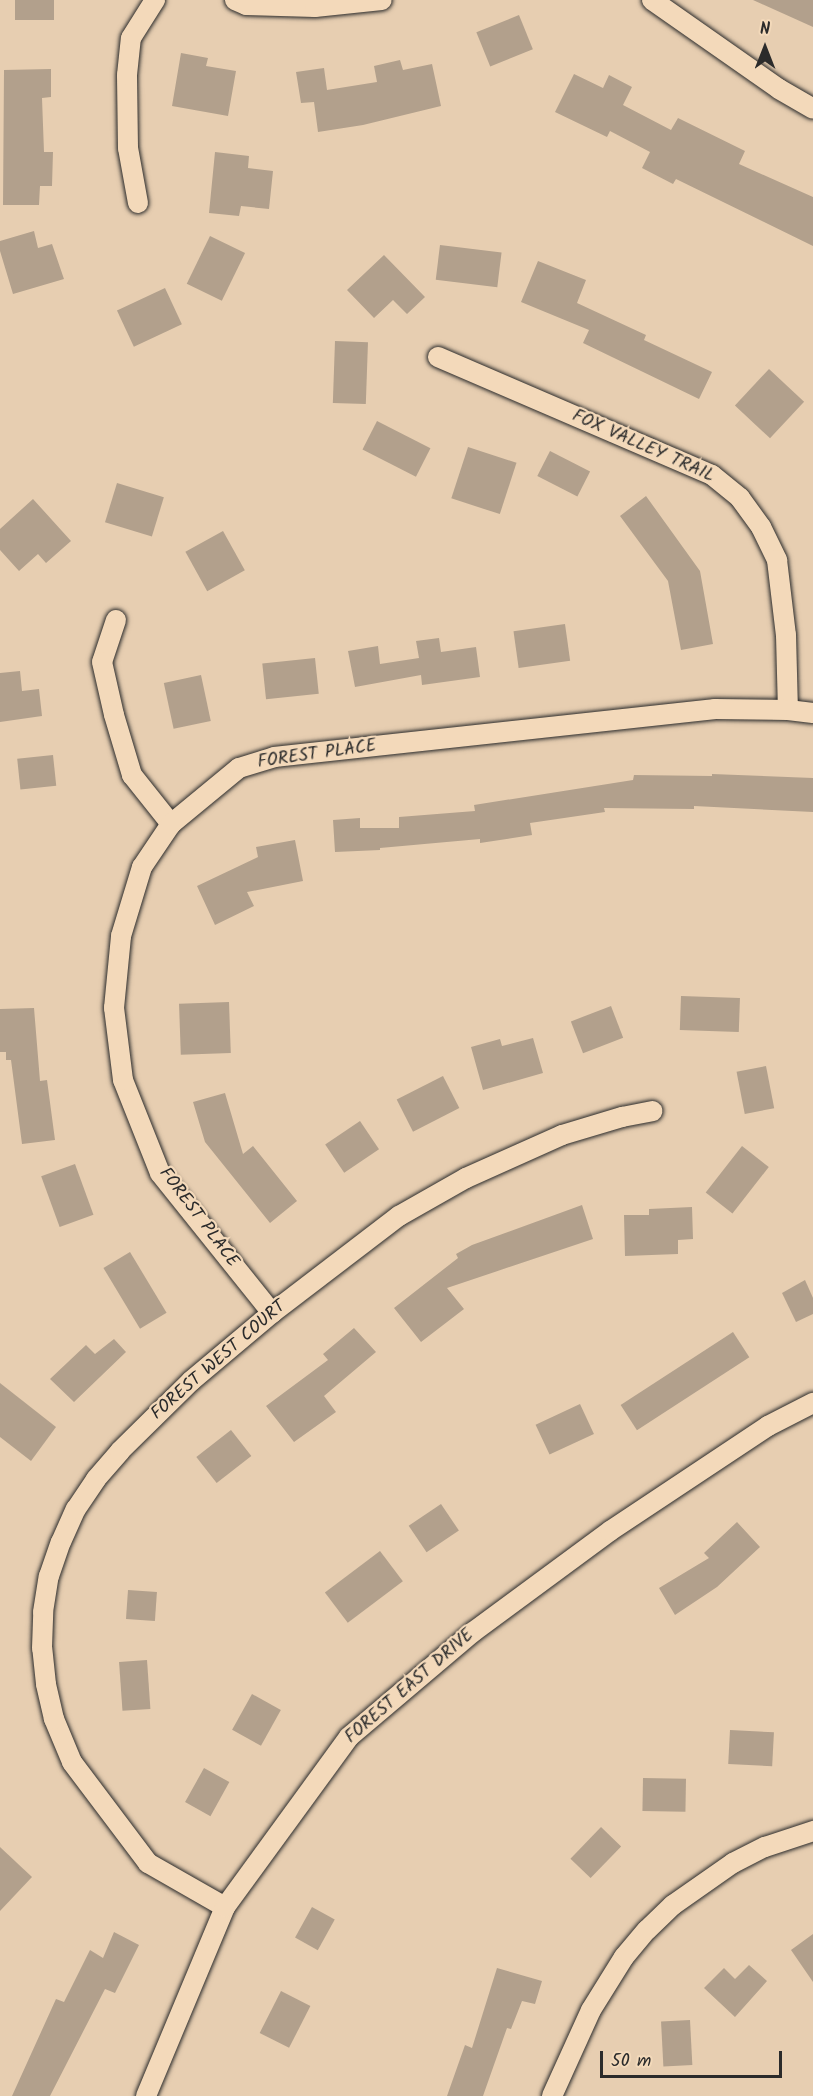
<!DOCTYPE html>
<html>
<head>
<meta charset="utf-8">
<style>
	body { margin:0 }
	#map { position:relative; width:813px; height:2096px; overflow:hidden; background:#e7ceb1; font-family:Kalam,sans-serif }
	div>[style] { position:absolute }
	.building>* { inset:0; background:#b2a08c; transform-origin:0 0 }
	.roads { filter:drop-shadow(0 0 2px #2b2b2b) drop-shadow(0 0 2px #2b2b2b) }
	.minor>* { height:20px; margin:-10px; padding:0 10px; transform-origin:10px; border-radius:10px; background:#f3d9ba }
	span { translate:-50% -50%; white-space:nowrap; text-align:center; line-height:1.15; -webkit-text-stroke:4.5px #f3d9ba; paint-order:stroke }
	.street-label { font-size:18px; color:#2b2b2b }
	.north { position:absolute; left:735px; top:18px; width:60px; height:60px; -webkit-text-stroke:4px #f3d9ba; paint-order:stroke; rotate:0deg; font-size:16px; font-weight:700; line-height:24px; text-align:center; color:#2b2b2b }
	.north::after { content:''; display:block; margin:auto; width:21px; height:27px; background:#2b2b2b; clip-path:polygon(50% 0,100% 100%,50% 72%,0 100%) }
	.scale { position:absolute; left:600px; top:2051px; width:182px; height:27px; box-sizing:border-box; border:3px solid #2b2b2b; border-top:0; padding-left:8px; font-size:18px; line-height:21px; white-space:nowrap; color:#2b2b2b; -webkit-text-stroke:4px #f3d9ba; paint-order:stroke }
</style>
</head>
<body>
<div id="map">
	<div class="building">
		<div style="left:15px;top:0;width:39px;height:20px"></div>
		<div style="clip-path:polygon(753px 0,813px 0,813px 27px)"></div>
		<div style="left:519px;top:15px;width:37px;height:46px;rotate:68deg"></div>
		<div style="clip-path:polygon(181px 53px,208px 58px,206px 66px,236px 71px,228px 116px,172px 106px)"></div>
		<div style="clip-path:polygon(400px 60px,403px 70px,432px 64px,441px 106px,363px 125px,318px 132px,314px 102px,301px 103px,296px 72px,324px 68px,327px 90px,377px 82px,374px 66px)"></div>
		<div style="clip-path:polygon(51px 69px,51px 97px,42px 98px,44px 152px,53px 152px,52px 186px,40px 186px,39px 205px,3px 205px,4px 70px)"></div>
		<div style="clip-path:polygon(574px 74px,603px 88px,609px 75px,632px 87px,623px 105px,671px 130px,678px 118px,745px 151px,739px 164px,813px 197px,813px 246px,676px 179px,673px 184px,642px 168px,650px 152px,610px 131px,607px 137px,555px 112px)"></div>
		<div style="clip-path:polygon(215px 152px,249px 156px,248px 168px,273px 171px,269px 209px,241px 206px,239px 216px,209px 213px)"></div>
		<div style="clip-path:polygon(34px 231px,38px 248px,52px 244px,64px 279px,13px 294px,0 251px,0 241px)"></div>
		<div style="left:210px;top:236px;width:39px;height:53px;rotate:26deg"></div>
		<div style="left:440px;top:245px;width:62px;height:35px;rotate:7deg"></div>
		<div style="clip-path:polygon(384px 255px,425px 297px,407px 314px,393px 300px,374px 318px,347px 290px)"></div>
		<div style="clip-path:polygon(538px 261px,586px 280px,577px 303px,646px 335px,644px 340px,712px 372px,699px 399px,583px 343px,589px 330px,521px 302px)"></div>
		<div style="left:165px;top:288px;width:40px;height:53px;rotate:65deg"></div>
		<div style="left:335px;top:341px;width:33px;height:62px;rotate:2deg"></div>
		<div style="left:769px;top:369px;width:48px;height:50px;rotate:43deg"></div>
		<div style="left:377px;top:421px;width:60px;height:32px;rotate:27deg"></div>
		<div style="left:468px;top:447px;width:51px;height:54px;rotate:18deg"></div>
		<div style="left:550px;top:451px;width:45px;height:28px;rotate:27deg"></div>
		<div style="left:117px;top:483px;width:49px;height:41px;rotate:17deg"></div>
		<div style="clip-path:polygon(646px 496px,700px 571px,713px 644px,681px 650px,668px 581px,620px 516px)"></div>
		<div style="clip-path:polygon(33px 499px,71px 541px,46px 563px,38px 554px,19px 571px,0 550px,0 529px)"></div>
		<div style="left:223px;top:531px;width:45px;height:43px;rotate:61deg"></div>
		<div style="left:565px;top:624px;width:37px;height:52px;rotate:82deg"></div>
		<div style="clip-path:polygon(439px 638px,441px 652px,476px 647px,480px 677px,422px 685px,421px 675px,355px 687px,348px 651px,378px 646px,380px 664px,419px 658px,416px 641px)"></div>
		<div style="left:315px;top:658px;width:36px;height:53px;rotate:84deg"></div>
		<div style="clip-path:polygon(20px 671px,22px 691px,39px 689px,42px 716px,0 722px,0 673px)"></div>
		<div style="left:201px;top:675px;width:47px;height:38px;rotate:78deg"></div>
		<div style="left:53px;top:755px;width:31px;height:36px;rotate:84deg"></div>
		<div style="clip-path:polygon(712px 774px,813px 778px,813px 812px,694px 806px,694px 809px,604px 808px,605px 812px,530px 823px,532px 835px,480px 843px,480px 839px,380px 848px,380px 850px,335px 852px,333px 820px,360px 818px,360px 828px,399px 828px,399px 817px,475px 811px,474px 805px,633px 780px,634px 775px,712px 776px)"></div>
		<div style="clip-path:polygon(295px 840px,303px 881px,247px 892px,254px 906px,215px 925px,197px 886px,258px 857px,256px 847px)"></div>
		<div style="left:681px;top:996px;width:59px;height:34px;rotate:2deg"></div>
		<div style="left:229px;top:1002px;width:51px;height:50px;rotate:88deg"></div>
		<div style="left:611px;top:1006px;width:34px;height:43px;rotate:69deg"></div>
		<div style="clip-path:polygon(34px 1008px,40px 1081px,47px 1080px,55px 1140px,22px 1144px,11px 1060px,6px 1060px,6px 1052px,0 1052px,0 1009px)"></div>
		<div style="clip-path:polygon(533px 1038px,543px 1073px,483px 1090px,471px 1047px,500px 1039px,502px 1046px)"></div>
		<div style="left:766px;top:1066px;width:43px;height:30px;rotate:79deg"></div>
		<div style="left:443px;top:1076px;width:36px;height:52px;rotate:63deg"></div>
		<div style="clip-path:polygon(225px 1093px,243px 1154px,253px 1146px,297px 1201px,270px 1223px,205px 1142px,193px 1102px)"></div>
		<div style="left:360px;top:1121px;width:34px;height:42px;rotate:56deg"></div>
		<div style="left:742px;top:1146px;width:34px;height:59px;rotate:38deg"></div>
		<div style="left:75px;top:1164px;width:54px;height:36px;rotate:70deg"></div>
		<div style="clip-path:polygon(582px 1205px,593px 1239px,447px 1288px,464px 1309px,421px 1342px,394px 1308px,458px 1258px,456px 1254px,472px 1245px)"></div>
		<div style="clip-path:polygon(692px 1207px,693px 1239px,678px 1240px,678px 1254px,625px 1256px,624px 1215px,649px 1215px,649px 1209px)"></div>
		<div style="left:130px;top:1252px;width:71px;height:31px;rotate:59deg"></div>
		<div style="clip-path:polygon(805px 1280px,813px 1298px,813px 1314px,796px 1322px,782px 1293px)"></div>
		<div style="clip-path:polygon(354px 1328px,376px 1352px,324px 1396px,336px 1412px,294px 1442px,266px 1406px,328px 1360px,323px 1354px)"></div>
		<div style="left:733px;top:1332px;width:30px;height:134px;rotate:57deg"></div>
		<div style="clip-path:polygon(114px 1339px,126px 1352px,74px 1402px,50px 1379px,86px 1345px,95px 1354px)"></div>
		<div style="clip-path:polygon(0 1383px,56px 1427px,31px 1461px,0 1437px)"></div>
		<div style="left:580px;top:1404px;width:33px;height:49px;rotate:65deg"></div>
		<div style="left:231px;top:1430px;width:33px;height:44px;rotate:52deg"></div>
		<div style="left:441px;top:1504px;width:32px;height:39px;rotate:56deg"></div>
		<div style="clip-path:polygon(737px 1522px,760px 1547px,717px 1587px,675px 1615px,659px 1588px,709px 1558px,704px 1553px)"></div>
		<div style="left:380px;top:1551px;width:38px;height:69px;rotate:53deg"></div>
		<div style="left:128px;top:1590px;width:29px;height:29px;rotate:4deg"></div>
		<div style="left:147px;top:1660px;width:49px;height:28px;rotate:86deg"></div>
		<div style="left:252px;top:1694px;width:33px;height:41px;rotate:29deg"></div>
		<div style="left:730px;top:1730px;width:44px;height:34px;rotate:3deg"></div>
		<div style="left:204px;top:1768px;width:29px;height:39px;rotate:29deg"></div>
		<div style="left:643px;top:1778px;width:43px;height:33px;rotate:1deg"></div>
		<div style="left:601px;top:1827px;width:28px;height:44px;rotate:44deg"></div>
		<div style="clip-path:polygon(0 1847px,32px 1877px,0 1911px)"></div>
		<div style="left:312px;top:1907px;width:26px;height:35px;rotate:29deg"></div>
		<div style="clip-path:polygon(114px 1932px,139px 1945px,115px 1993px,105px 1989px,50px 2096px,12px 2096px,56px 1999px,64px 2002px,90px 1950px,103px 1958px)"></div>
		<div style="clip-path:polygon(813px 1934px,813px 1982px,791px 1950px)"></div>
		<div style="clip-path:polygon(749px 1965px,767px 1981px,735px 2017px,704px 1988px,724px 1968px,735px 1979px)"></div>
		<div style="clip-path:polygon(497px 1968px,542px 1981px,535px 2004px,522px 2001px,511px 2029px,507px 2028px,483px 2096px,447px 2096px,465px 2045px,472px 2048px)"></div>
		<div style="left:281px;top:1991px;width:33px;height:47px;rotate:27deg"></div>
		<div style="left:690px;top:2020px;width:45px;height:29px;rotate:87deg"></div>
	</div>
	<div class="roads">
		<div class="minor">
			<div style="left:235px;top:0;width:12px;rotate:24deg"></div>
			<div style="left:246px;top:5px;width:69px;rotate:1.7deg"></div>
			<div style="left:315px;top:7px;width:67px;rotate:-6deg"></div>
			<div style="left:652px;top:0;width:155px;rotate:35deg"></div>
			<div style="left:779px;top:89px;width:39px;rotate:30deg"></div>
			<div style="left:138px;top:203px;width:56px;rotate:-100.3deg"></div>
			<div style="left:128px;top:148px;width:73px;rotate:-90.8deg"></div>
			<div style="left:127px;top:75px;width:37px;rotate:-84deg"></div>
			<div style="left:131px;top:38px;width:45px;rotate:-57.7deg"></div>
			<div style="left:438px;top:357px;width:298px;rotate:23.3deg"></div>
			<div style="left:712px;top:475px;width:36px;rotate:39deg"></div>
			<div style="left:740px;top:498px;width:36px;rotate:54deg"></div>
			<div style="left:761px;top:527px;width:37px;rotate:64deg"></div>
			<div style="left:777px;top:560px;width:76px;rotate:83.2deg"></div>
			<div style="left:786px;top:635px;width:75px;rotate:88.5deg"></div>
			<div style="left:116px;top:620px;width:44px;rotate:108.4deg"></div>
			<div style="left:102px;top:662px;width:54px;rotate:77.2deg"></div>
			<div style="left:114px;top:715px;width:63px;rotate:73.3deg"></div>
			<div style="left:132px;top:775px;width:63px;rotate:51.5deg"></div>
			<div style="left:272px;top:1313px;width:179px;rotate:-128.7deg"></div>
			<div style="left:160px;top:1173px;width:100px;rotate:-111.7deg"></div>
			<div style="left:123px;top:1080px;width:73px;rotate:-97.1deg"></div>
			<div style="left:114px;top:1008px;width:72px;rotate:-84.4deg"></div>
			<div style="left:121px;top:936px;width:72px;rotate:-73.1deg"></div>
			<div style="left:142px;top:867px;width:52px;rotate:-56deg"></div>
			<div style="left:171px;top:824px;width:88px;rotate:-39.5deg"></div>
			<div style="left:239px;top:768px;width:37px;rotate:-17deg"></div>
			<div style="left:274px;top:757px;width:444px;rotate:-6.2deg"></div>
			<div style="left:715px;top:709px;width:73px;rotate:0.8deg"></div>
			<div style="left:788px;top:710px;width:25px;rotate:7deg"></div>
			<div style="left:225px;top:1907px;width:89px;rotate:-150.3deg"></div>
			<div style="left:148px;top:1863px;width:126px;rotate:-127deg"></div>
			<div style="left:72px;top:1762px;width:47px;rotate:-112.7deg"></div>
			<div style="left:54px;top:1719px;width:36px;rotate:-103deg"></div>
			<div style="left:46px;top:1684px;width:36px;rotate:-96deg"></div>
			<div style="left:42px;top:1648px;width:36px;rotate:-88deg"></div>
			<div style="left:43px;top:1612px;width:36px;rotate:-81deg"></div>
			<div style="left:49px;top:1576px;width:36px;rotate:-71deg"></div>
			<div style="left:61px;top:1542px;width:36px;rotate:-66deg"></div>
			<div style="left:76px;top:1509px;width:36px;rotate:-56deg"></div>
			<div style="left:96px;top:1479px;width:37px;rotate:-49deg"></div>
			<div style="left:120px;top:1451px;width:100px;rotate:-44.6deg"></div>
			<div style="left:191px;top:1381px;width:106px;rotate:-40deg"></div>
			<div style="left:272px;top:1313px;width:160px;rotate:-37.4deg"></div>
			<div style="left:399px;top:1216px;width:77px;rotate:-29.6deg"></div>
			<div style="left:466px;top:1178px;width:105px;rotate:-24.1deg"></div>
			<div style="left:562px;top:1135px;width:63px;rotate:-16.7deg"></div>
			<div style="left:622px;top:1117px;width:31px;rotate:-11deg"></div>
			<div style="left:146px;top:2096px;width:205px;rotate:-67.3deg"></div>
			<div style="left:225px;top:1907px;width:210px;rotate:-53.9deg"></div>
			<div style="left:349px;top:1737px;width:162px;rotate:-40.3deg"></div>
			<div style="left:473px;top:1632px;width:170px;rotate:-36.4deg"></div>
			<div style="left:610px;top:1531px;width:190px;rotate:-33.6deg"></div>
			<div style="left:768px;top:1426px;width:51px;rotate:-27.1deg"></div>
			<div style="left:552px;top:2096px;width:94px;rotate:-65.6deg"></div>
			<div style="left:591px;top:2010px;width:62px;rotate:-58.1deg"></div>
			<div style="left:624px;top:1957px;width:35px;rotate:-50deg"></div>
			<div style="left:647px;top:1930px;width:36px;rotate:-44deg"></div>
			<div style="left:673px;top:1905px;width:73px;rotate:-35deg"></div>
			<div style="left:733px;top:1863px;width:36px;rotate:-27deg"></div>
			<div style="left:765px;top:1847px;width:51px;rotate:-18.4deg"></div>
		</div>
	</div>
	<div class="street-label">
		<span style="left:643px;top:447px;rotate:24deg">FOX VALLEY TRAIL</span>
		<span style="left:317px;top:755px;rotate:-8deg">FOREST PLACE</span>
		<span style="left:198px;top:1218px;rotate:53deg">FOREST PLACE</span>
		<span style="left:219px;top:1361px;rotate:-41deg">FOREST WEST COURT</span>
		<span style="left:410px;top:1687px;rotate:-41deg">FOREST EAST DRIVE</span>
	</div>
	<div class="north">N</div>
	<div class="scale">50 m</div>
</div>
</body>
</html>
